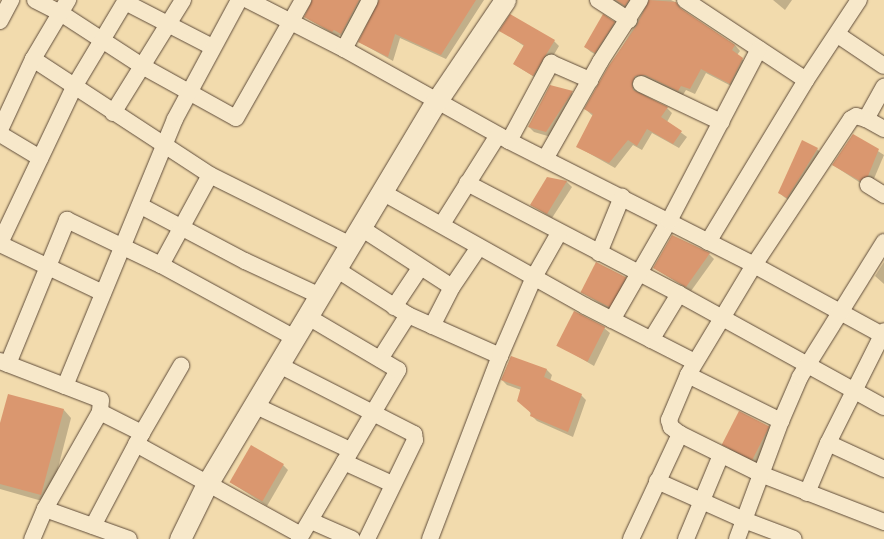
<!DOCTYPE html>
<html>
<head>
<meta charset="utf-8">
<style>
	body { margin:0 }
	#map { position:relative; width:884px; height:539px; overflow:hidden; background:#f2dbad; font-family:Cardo,serif }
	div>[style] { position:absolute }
	.shadow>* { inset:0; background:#0003 }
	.building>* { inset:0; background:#da976f; transform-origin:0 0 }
	.roads { filter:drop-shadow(0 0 1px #5f4c3a) drop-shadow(0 0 1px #5f4c3a) }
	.minor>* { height:16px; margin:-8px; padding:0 8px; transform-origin:8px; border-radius:8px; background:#f7e8ca }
	.tertiary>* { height:21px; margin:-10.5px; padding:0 10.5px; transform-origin:10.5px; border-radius:10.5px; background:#f7e8ca }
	span { translate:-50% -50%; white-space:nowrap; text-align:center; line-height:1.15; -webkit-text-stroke:3.5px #f7e8ca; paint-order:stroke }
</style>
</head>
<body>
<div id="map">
	<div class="shadow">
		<div style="clip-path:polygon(313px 0,360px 0,365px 4px,347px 38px,339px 35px,338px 37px,305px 17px)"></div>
		<div style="clip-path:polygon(379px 0,484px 0,446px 59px,400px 38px,393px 61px,359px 42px)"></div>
		<div style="clip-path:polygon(613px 0,637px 0,630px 10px)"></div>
		<div style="clip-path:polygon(650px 0,671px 0,675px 2px,683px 11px,735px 45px,740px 51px,737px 55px,748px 64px,735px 88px,706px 73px,695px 94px,686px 90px,683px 95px,636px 90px,667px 108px,672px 113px,667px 122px,687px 137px,679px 148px,652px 133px,642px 150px,633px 145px,615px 168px,578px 147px,593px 116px,585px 109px)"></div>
		<div style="clip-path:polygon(773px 0,792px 0,785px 10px)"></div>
		<div style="clip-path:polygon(614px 23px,619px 28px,600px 57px,591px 52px,585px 47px)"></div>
		<div style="clip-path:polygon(500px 30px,554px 41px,559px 46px,539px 80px,514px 64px,524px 46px)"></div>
		<div style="clip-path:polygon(550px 86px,570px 92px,576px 97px,551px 137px,534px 132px,529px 127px)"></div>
		<div style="clip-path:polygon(853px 135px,884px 155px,873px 181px,865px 186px,833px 165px)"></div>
		<div style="clip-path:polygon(817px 149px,822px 154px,792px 202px,784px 197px,779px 192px)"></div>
		<div style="clip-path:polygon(548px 178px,567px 182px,572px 187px,552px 218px,531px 205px)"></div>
		<div style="clip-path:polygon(709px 254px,714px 259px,691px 291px,654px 268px)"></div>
		<div style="clip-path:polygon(884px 262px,884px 284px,875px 276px)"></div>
		<div style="clip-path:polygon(625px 278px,630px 283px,614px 312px,581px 292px)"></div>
		<div style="clip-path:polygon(604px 328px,610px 333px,594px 366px,560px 346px)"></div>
		<div style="clip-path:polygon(511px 357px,547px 370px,552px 375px,550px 381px,581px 395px,586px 400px,573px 437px,537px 421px,531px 415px,521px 390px,507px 385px,502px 380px)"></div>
		<div style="clip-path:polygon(64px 410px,71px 418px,49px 503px,0 489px,0 426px)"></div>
		<div style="clip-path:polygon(769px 427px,774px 432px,761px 465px,731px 451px,726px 445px)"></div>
		<div style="clip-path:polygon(283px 465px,288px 470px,267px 506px,230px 482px)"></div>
	</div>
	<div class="building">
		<div style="clip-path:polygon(312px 0,359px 0,341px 34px,334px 30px,332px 32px,304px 17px)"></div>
		<div style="clip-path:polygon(379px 0,476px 0,441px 55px,395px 34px,388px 57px,358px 42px)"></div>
		<div style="clip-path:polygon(616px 0,629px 0,625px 6px)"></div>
		<div style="clip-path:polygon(649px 0,676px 2px,680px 8px,735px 45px,732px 50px,743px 58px,730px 84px,701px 69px,690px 89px,681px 86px,678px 91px,645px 75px,635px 76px,632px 84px,633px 90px,668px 107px,661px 117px,682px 131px,673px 144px,647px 129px,637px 146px,628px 140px,609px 163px,576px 147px,593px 114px,584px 109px,608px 67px,637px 25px)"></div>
		<div style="clip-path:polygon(510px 14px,555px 40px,533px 76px,513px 64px,524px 45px,499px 31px)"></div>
		<div style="clip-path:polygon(603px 14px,615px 22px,595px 53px,584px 47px)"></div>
		<div style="clip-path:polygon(550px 85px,573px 91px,546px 132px,528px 127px)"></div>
		<div style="clip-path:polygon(853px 134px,879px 149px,868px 176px,860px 181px,832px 165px)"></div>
		<div style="clip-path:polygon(802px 140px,818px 148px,787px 198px,778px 193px)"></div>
		<div style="clip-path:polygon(547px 177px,567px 181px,547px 214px,530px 205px)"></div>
		<div style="clip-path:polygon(672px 235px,710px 253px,686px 287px,653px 268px)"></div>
		<div style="left:596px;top:262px;width:34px;height:34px;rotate:27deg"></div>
		<div style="left:574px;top:311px;width:35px;height:39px;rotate:27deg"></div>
		<div style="clip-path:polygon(511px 356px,547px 369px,544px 377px,582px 394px,568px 432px,530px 416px,531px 413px,517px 401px,521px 387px,501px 380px)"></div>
		<div style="clip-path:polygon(8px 394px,64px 409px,41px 495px,0 484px,0 423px)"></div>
		<div style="left:739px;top:411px;width:34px;height:38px;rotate:27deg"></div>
		<div style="left:251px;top:445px;width:38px;height:43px;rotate:30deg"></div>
	</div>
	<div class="roads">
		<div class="minor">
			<div style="left:35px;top:0;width:27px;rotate:27deg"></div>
			<div style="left:59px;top:12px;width:99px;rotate:33deg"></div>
			<div style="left:142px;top:66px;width:107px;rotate:29deg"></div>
			<div style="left:236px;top:118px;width:136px;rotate:-60.4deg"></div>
			<div style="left:248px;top:0;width:108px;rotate:27deg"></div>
			<div style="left:344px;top:49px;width:189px;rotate:29.1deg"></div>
			<div style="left:509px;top:141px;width:275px;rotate:26.8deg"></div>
			<div style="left:754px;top:265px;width:148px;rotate:28.6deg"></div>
			<div style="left:598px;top:0;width:37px;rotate:33deg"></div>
			<div style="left:685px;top:0;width:145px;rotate:33.5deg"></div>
			<div style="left:125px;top:2px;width:98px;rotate:27.3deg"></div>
			<div style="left:0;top:21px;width:24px;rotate:-62deg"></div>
			<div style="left:838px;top:35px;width:55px;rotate:34deg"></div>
			<div style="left:344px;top:49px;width:55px;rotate:-62deg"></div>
			<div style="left:33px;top:59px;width:212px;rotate:33.2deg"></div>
			<div style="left:210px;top:175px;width:157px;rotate:26.4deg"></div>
			<div style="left:641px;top:84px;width:89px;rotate:25.4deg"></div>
			<div style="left:113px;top:113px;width:133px;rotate:-58.2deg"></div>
			<div style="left:866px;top:119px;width:37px;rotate:-61deg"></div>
			<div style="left:884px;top:129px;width:21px;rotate:-151deg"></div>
			<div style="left:866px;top:119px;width:10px;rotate:-163deg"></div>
			<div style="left:856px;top:116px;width:6px;rotate:149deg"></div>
			<div style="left:851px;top:119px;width:175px;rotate:123.6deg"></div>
			<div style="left:754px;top:265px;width:128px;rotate:121deg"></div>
			<div style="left:688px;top:375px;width:49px;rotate:112.9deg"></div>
			<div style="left:669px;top:420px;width:7px;rotate:74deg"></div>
			<div style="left:671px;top:427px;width:11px;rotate:38deg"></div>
			<div style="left:680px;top:434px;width:93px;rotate:26.3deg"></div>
			<div style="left:763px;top:475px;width:130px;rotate:21.2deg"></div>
			<div style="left:0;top:130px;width:78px;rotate:-65.1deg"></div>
			<div style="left:33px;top:59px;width:69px;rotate:-59.3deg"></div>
			<div style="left:0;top:134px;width:47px;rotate:31deg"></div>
			<div style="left:509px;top:141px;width:89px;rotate:-61.7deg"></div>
			<div style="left:551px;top:63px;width:43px;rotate:23.6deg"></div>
			<div style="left:545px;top:159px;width:112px;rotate:-60.4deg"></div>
			<div style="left:600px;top:62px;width:74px;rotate:-57.2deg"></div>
			<div style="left:467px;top:183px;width:239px;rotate:27.6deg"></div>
			<div style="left:679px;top:294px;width:234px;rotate:28.9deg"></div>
			<div style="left:868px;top:185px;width:19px;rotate:32deg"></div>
			<div style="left:382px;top:192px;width:233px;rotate:29.3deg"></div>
			<div style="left:585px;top:306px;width:123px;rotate:27deg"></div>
			<div style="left:141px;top:206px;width:118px;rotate:27.9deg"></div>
			<div style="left:245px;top:261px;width:83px;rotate:25deg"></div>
			<div style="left:442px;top:224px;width:105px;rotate:-57.8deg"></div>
			<div style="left:361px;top:228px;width:108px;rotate:33deg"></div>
			<div style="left:708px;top:242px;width:189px;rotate:-58.8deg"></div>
			<div style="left:806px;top:80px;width:96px;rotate:-56.5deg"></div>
			<div style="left:0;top:243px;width:173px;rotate:-64.6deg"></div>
			<div style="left:74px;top:87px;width:101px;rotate:-59.1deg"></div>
			<div style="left:0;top:244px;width:114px;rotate:25.4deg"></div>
			<div style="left:599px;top:253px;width:61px;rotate:-67.7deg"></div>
			<div style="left:161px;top:265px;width:153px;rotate:28.6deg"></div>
			<div style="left:336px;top:269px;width:85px;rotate:32.6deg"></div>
			<div style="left:408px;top:315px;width:101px;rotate:24deg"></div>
			<div style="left:394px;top:307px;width:47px;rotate:-56.3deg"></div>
			<div style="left:612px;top:320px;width:114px;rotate:-60.1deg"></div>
			<div style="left:669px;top:221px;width:194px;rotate:-62.4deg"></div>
			<div style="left:432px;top:326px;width:44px;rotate:-62.9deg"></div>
			<div style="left:452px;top:287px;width:48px;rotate:-56deg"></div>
			<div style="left:651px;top:340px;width:54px;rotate:-58.7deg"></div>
			<div style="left:380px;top:359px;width:52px;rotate:-57.5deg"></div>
			<div style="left:0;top:361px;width:108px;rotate:21.1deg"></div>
			<div style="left:101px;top:400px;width:12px;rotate:95deg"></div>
			<div style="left:100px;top:412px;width:112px;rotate:119.6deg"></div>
			<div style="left:45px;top:509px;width:33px;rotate:113deg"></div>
			<div style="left:8px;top:364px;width:156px;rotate:-67.7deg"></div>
			<div style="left:67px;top:220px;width:104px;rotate:25.6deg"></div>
			<div style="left:161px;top:265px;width:102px;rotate:-61.4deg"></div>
			<div style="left:279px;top:365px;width:152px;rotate:27.1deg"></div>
			<div style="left:414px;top:434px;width:6px;rotate:81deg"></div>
			<div style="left:415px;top:440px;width:110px;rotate:115.9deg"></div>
			<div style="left:688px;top:375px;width:104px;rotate:26.3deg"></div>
			<div style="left:65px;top:386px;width:289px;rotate:-67.6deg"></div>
			<div style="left:175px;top:119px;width:135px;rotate:-61.7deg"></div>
			<div style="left:254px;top:405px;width:106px;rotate:25.1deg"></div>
			<div style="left:100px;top:412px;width:47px;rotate:26.6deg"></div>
			<div style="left:828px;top:443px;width:62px;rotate:24.9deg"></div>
			<div style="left:136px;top:444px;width:188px;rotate:28.9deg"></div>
			<div style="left:344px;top:462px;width:53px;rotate:24.6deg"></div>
			<div style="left:657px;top:481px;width:95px;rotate:24.1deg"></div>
			<div style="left:744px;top:520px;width:53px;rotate:20.8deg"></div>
			<div style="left:807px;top:493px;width:54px;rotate:-67.2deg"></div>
			<div style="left:828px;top:443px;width:125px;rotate:-63.4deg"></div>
			<div style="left:45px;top:509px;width:89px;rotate:19.7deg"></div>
			<div style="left:311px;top:521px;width:45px;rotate:23.7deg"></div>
			<div style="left:93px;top:526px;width:105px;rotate:-62.2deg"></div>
			<div style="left:142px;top:433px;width:78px;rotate:-59.8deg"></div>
			<div style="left:299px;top:539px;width:196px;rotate:-59.6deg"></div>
			<div style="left:398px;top:370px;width:104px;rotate:-149.5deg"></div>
			<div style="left:430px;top:539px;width:196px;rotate:-69.1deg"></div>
			<div style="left:500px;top:356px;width:86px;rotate:-66.7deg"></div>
			<div style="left:534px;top:277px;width:51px;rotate:-60.4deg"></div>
			<div style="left:631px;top:539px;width:116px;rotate:-65deg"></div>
			<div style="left:686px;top:539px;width:91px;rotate:-67.4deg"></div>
			<div style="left:737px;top:539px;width:126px;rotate:-69.6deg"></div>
			<div style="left:781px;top:421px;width:48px;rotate:-66.6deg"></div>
			<div style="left:800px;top:377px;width:159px;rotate:-58.1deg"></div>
		</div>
		<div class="tertiary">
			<div style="left:180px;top:539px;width:61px;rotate:-63.9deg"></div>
			<div style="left:207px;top:484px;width:445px;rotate:-59.1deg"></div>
			<div style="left:436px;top:102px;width:123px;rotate:-55.9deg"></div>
		</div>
	</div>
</div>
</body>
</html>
